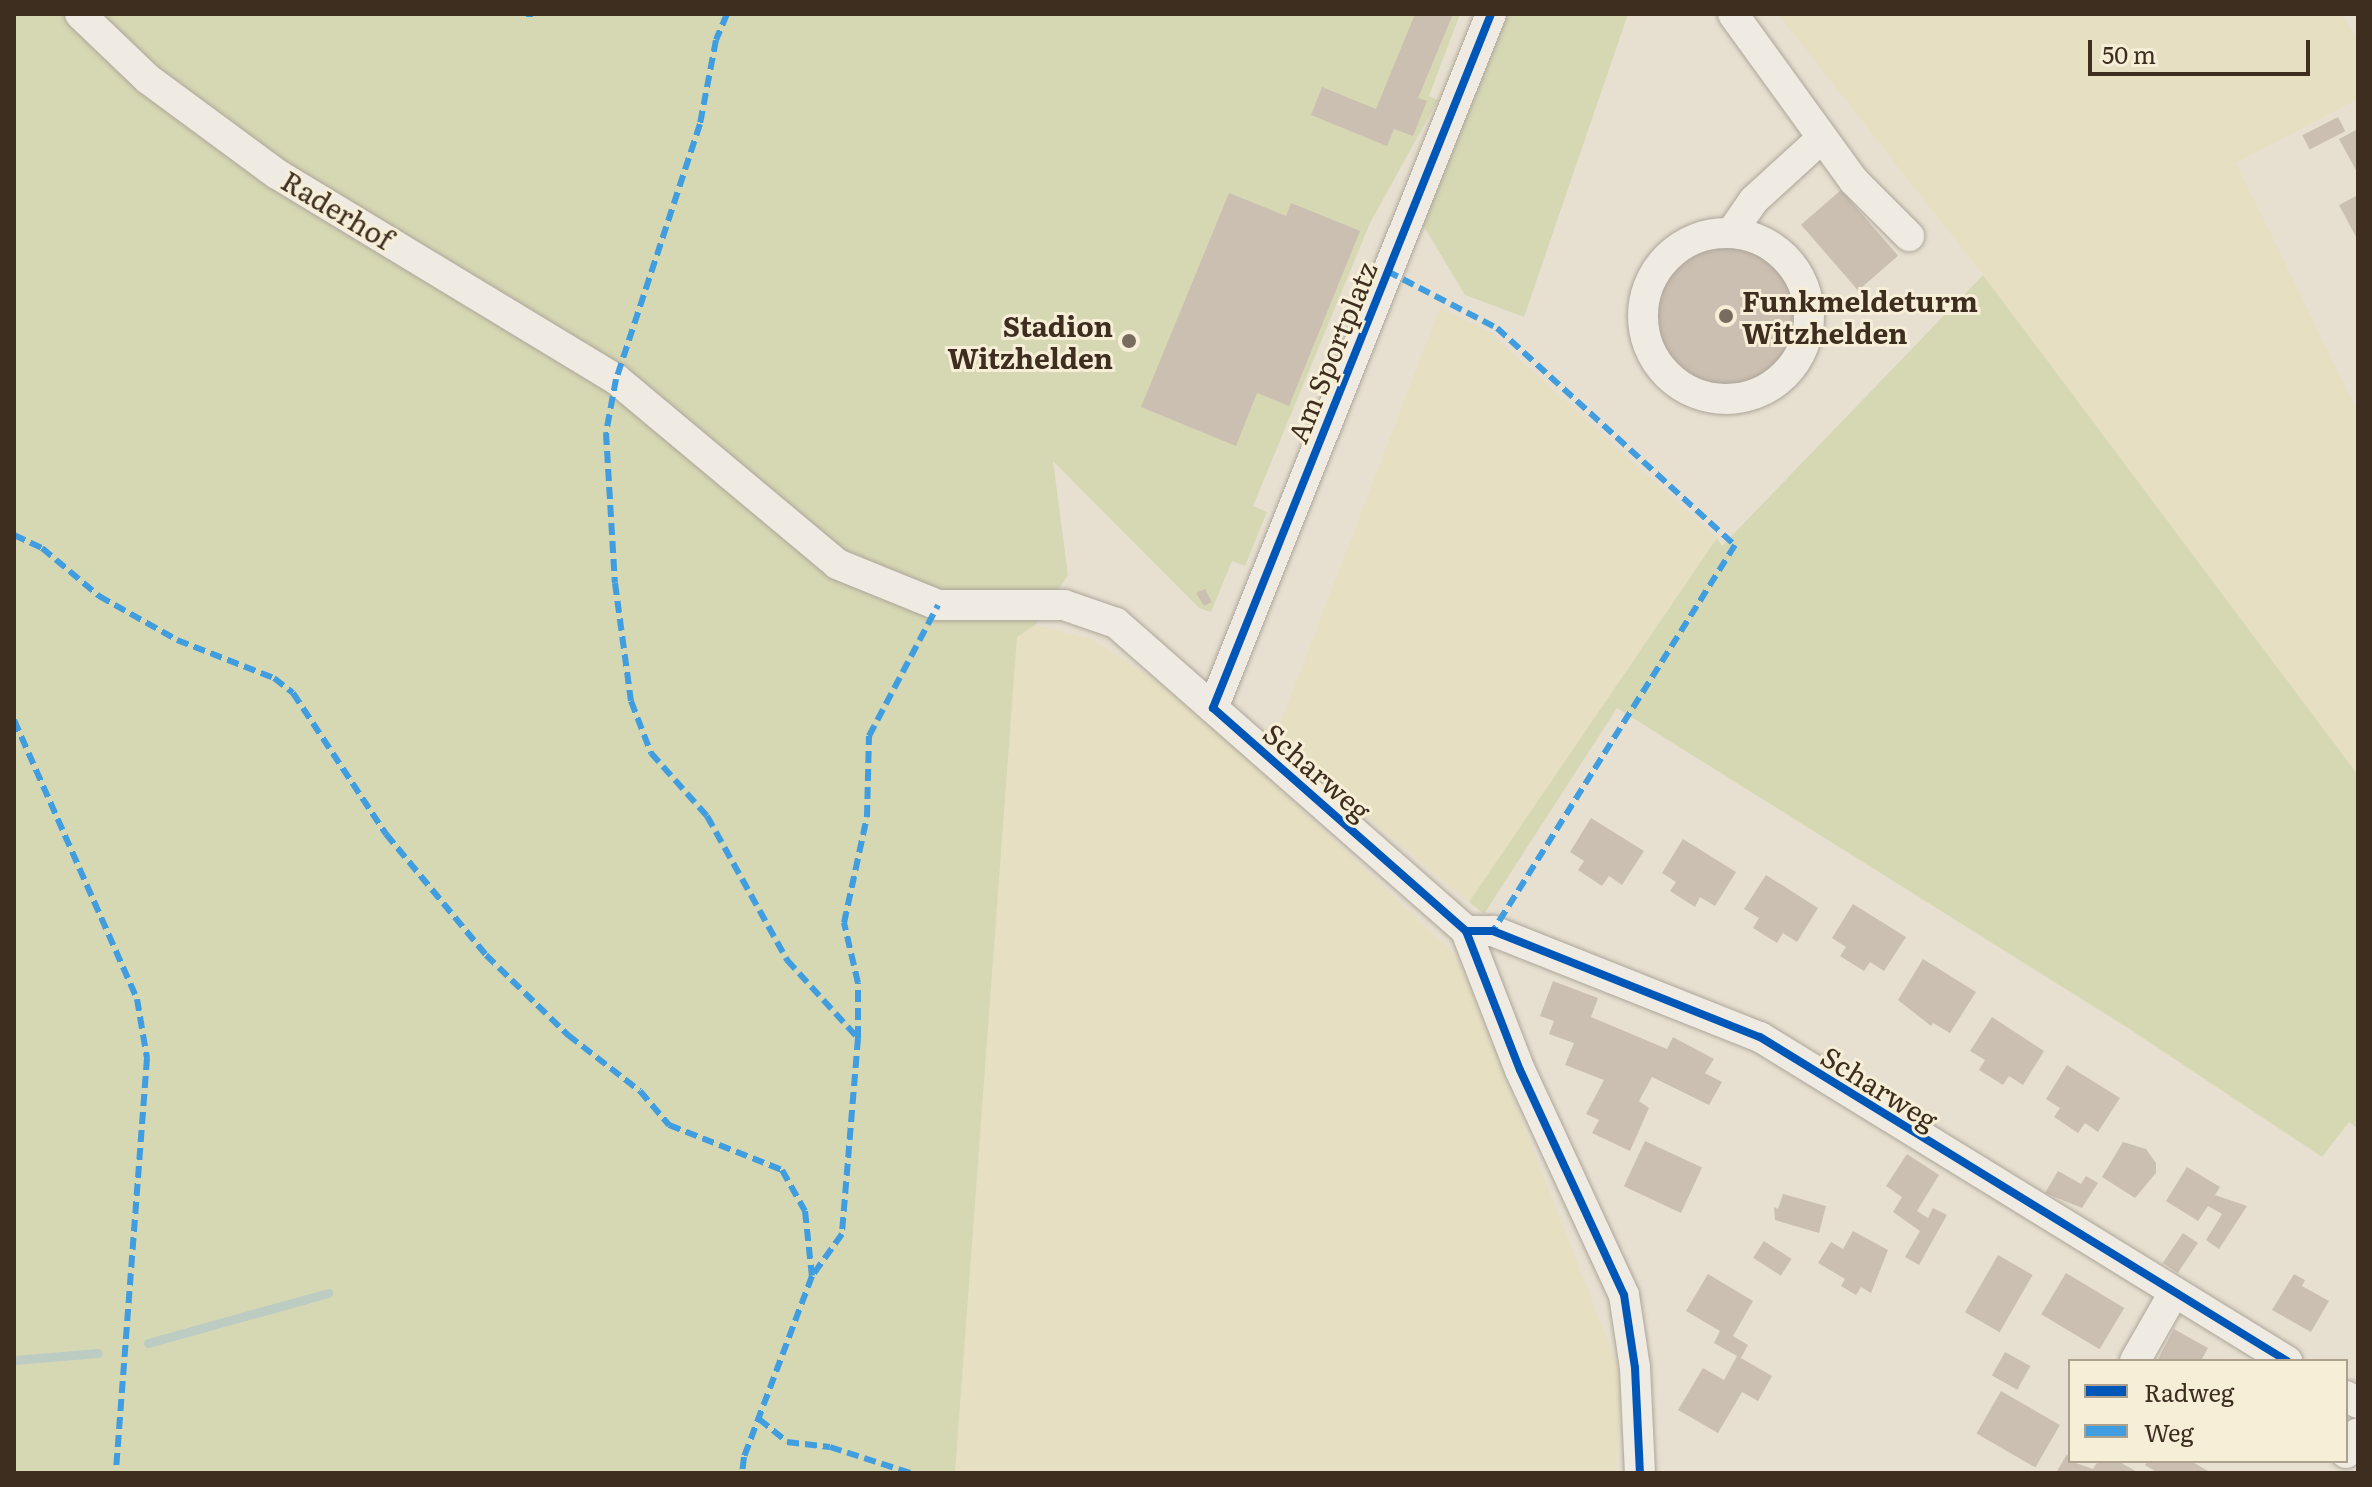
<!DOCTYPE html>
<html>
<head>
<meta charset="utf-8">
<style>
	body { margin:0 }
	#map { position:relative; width:2372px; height:1487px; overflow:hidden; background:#e7e0d1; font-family:Literata,serif }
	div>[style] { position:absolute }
	.farmland>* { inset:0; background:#e6dfc2 }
	.green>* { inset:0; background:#d6d7b3 }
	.stream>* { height:9px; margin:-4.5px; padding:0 4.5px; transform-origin:4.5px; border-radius:4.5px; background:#bcccc2 }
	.building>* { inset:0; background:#cbbfb2; transform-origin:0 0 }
	.round { border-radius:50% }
	.roads { filter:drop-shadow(0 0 2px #ada599) drop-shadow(0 0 2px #ada599) }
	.minor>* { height:30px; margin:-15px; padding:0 15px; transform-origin:15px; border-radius:15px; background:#efebe3 }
	.minor>.ring { margin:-15px; padding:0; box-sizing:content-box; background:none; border:30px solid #efebe3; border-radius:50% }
	.quiet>* { height:6px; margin-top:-3px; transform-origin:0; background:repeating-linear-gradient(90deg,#3f9de0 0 12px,transparent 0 18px) }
	.cycleway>* { height:8px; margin:-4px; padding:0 4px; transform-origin:4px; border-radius:4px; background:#0057b8 }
	.dots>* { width:22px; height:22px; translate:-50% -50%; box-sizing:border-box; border:4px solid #f7eed8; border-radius:50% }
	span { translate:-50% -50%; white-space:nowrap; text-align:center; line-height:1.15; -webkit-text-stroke:6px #f7eed8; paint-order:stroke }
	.street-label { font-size:28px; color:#3d2e20 }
	.poi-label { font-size:28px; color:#3d2e20; font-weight:700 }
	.left { translate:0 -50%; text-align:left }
	.right { translate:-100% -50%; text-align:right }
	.frame { position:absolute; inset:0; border:16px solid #3d2e20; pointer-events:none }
	.legend { position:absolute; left:2068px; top:1359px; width:280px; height:104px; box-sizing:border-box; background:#f7eed8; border:2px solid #ada18e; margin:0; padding:10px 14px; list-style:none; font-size:24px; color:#3d2e20 }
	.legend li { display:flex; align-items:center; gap:16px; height:40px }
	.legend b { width:40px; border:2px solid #ada18e }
	.scale { position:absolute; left:2088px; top:40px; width:222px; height:36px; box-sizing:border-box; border:4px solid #3d2e20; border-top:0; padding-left:10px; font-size:24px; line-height:28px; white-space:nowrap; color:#3d2e20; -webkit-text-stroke:6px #f7eed8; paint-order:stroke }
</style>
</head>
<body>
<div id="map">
	<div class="farmland">
		<div style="clip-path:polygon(1778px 14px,2341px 14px,2358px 40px,2358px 99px,2236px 163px,2358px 412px,2358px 775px,1983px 275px)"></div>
		<div style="clip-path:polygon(1440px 307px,1489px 332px,1717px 538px,1469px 902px,1274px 739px)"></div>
		<div style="clip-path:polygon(1035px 625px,1091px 639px,1180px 696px,1457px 956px,1621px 1374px,1616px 1473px,955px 1473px,1017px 637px)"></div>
	</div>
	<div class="green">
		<div style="clip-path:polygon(14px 14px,1460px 14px,1429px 96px,1438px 100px,1370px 223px,1253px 506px,1267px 512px,1245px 566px,1232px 561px,1211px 612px,1199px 608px,1053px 461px,1068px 575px,1035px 625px,1017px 637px,955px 1473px,14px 1473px)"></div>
		<div style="clip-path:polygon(1505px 14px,1628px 14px,1524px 317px,1465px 295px,1420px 220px)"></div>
		<div style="clip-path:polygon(1983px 275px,2358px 775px,2358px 1129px,2349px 1122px,2322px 1157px,2128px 1028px,1617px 708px,1484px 914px,1469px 902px,1717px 538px,1722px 546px)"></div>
	</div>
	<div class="stream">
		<div style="left:148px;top:1343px;width:187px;rotate:-15.5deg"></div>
		<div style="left:14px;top:1360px;width:84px;rotate:-4.8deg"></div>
	</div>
	<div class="building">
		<div style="clip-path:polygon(1415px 14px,1453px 14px,1418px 98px,1427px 101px,1413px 136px,1394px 129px,1387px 146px,1311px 115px,1322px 87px,1376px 109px)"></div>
		<div style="left:2338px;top:117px;width:16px;height:40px;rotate:63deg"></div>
		<div style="clip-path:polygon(2358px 129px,2358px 174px,2339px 139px)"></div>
		<div style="left:1841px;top:190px;width:87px;height:53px;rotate:49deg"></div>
		<div style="clip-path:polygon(1229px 193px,1286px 216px,1291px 203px,1360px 231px,1289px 406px,1257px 393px,1236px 446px,1141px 407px)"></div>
		<div style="clip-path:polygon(2358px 195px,2358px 236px,2356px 237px,2339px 205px)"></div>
		<div class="round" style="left:1653px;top:243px;width:146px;height:146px"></div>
		<div style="clip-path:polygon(1205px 589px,1212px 602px,1204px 606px,1196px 593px)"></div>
		<div style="clip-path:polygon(1591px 818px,1644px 851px,1622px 885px,1609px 876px,1602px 886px,1578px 870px,1584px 861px,1570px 852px)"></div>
		<div style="clip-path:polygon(1683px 839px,1736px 872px,1715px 906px,1700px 897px,1695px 907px,1670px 891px,1676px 882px,1662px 873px)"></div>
		<div style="clip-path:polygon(1766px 875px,1818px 908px,1797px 942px,1783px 933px,1777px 943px,1753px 928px,1759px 918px,1744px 909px)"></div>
		<div style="clip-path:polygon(1853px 904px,1906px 937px,1884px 971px,1870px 962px,1864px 971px,1840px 956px,1846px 947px,1832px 938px)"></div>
		<div style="clip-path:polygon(1923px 959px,1976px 992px,1950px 1033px,1933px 1023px,1931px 1026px,1898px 1000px)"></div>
		<div style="clip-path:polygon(1553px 981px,1598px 998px,1591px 1017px,1667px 1049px,1673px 1037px,1714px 1059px,1705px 1073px,1722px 1082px,1709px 1105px,1652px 1077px,1639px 1101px,1649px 1108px,1630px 1151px,1592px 1133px,1599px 1120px,1586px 1114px,1604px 1080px,1565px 1065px,1574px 1043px,1549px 1034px,1554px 1021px,1540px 1016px)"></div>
		<div style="clip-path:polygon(1992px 1017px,2044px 1051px,2023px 1085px,2009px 1076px,2003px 1085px,1979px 1070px,1985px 1060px,1970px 1051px)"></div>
		<div style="clip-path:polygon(2067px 1065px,2120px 1098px,2098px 1132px,2085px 1123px,2078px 1133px,2054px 1117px,2060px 1108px,2046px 1099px)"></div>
		<div style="left:1645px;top:1141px;width:63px;height:50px;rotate:25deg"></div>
		<div style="clip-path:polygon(2123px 1142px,2146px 1149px,2156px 1163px,2156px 1173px,2135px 1198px,2102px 1177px)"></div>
		<div style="clip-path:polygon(1907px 1154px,1939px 1175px,1917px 1211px,1928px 1218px,1933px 1208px,1947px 1215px,1919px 1265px,1905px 1257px,1920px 1231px,1893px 1212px,1902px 1197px,1886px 1186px)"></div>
		<div style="clip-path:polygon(2187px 1167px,2220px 1187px,2215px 1195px,2247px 1206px,2219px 1249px,2206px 1240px,2222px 1214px,2208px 1206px,2198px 1221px,2166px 1201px)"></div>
		<div style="clip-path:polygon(2058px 1171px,2081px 1184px,2086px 1176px,2098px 1183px,2082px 1208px,2045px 1193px)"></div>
		<div style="clip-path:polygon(1783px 1194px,1826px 1206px,1819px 1233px,1775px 1220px,1774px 1207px,1778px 1209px)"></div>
		<div style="clip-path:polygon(1853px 1231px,1888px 1250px,1871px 1293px,1861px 1287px,1856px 1295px,1841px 1286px,1845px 1279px,1818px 1263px,1831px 1242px,1843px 1249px)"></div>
		<div style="left:2183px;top:1233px;width:18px;height:36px;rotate:34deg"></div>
		<div style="left:1764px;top:1241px;width:33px;height:20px;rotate:33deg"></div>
		<div style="left:1998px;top:1255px;width:40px;height:66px;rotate:30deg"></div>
		<div style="left:2066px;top:1273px;width:68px;height:48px;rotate:31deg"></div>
		<div style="clip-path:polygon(1708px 1274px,1753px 1301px,1733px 1336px,1748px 1345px,1741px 1358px,1772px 1376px,1758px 1401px,1742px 1392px,1718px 1433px,1678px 1410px,1703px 1368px,1724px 1380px,1737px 1356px,1714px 1343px,1720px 1331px,1686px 1311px)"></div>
		<div style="clip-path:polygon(2294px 1274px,2305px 1280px,2302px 1286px,2329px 1301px,2311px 1332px,2272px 1310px)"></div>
		<div style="clip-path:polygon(2174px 1329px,2208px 1348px,2201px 1361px,2157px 1361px)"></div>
		<div style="left:2005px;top:1352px;width:29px;height:27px;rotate:29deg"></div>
		<div style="left:2001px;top:1391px;width:68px;height:49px;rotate:30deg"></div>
		<div style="clip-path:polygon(2067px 1454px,2070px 1461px,2093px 1469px,2098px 1461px,2118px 1461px,2139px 1473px,2056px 1473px)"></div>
		<div style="clip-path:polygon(2148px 1461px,2191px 1461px,2208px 1471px,2158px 1473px,2145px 1465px)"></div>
	</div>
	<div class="roads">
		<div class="minor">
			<div style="left:80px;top:14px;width:94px;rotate:43.7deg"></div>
			<div style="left:148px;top:79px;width:160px;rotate:36.4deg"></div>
			<div style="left:277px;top:174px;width:396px;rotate:31.2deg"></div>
			<div style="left:616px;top:379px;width:288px;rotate:39.9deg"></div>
			<div style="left:837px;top:564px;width:109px;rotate:22.1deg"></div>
			<div style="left:938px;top:605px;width:126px"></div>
			<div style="left:1064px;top:605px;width:55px;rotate:19.1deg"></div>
			<div style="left:1116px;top:623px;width:466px;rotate:41.3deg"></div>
			<div style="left:1466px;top:931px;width:149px;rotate:68.8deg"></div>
			<div style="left:1520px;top:1070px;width:248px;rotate:65.2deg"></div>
			<div style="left:1624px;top:1295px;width:74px;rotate:81.4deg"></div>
			<div style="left:1635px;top:1368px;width:105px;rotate:87.3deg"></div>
			<div style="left:1733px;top:14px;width:206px;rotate:54.1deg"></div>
			<div style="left:1854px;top:181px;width:78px;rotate:45deg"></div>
			<div class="ring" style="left:1643px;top:233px;width:136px;height:136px"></div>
			<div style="left:1731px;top:233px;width:40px;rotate:-55.1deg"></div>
			<div style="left:1754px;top:200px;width:92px;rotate:-42.4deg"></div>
			<div style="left:1213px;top:708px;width:748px;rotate:-68.17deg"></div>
			<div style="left:1466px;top:931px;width:27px"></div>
			<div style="left:1493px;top:931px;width:287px;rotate:21.7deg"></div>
			<div style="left:1760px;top:1037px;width:619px;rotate:31.58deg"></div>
			<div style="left:2135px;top:1361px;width:77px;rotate:-60.4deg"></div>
			<div style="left:2346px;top:1396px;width:14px;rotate:30deg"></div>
			<div style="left:2346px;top:1453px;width:23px;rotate:-59deg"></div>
		</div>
	</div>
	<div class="quiet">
		<div style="left:526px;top:14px;width:7px"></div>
		<div style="left:727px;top:14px;width:28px;rotate:113deg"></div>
		<div style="left:716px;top:40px;width:86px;rotate:100.8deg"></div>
		<div style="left:700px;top:124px;width:268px;rotate:108.2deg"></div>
		<div style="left:616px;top:379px;width:55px;rotate:100.5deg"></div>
		<div style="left:606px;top:433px;width:150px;rotate:86.6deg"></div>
		<div style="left:615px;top:583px;width:119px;rotate:82.3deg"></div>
		<div style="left:631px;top:701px;width:56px;rotate:69deg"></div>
		<div style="left:651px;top:753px;width:84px;rotate:48.4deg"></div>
		<div style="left:707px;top:816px;width:165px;rotate:60.9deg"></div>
		<div style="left:787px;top:960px;width:105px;rotate:47.7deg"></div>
		<div style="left:858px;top:1038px;width:197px;rotate:94.7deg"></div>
		<div style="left:842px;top:1234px;width:52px;rotate:125.5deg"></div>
		<div style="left:812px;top:1276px;width:193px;rotate:110.6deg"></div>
		<div style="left:744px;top:1457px;width:16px;rotate:97deg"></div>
		<div style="left:1387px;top:271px;width:124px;rotate:27.4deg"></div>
		<div style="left:1497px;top:328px;width:322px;rotate:42.4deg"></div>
		<div style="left:1735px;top:545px;width:456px;rotate:122.1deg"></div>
		<div style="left:14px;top:535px;width:31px;rotate:25deg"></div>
		<div style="left:42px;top:548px;width:75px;rotate:40.1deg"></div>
		<div style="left:99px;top:596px;width:90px;rotate:29.4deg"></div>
		<div style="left:177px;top:640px;width:104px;rotate:21.4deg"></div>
		<div style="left:274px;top:678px;width:24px;rotate:38deg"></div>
		<div style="left:293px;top:693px;width:169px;rotate:56.6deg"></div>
		<div style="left:386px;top:834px;width:157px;rotate:50.4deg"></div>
		<div style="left:486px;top:955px;width:115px;rotate:44.3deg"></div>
		<div style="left:568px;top:1035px;width:91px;rotate:37.9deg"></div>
		<div style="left:640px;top:1091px;width:45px;rotate:49.5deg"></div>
		<div style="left:669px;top:1125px;width:122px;rotate:21.7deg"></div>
		<div style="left:782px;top:1170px;width:47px;rotate:60.7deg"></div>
		<div style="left:805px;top:1211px;width:65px;rotate:83.9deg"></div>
		<div style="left:14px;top:720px;width:305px;rotate:66.2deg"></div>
		<div style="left:137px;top:999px;width:60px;rotate:80.4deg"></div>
		<div style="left:147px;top:1058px;width:416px;rotate:94.3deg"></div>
		<div style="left:858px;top:1038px;width:55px;rotate:-90deg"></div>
		<div style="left:858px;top:983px;width:62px;rotate:-103.1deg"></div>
		<div style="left:844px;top:923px;width:108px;rotate:-77.8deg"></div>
		<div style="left:867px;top:817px;width:81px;rotate:-88.6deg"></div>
		<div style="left:869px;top:736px;width:148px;rotate:-62.2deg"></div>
		<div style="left:759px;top:1419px;width:36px;rotate:39deg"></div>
		<div style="left:787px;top:1442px;width:43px;rotate:6.6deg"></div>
		<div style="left:830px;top:1447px;width:84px;rotate:18deg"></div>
	</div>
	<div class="cycleway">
		<div style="left:1491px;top:14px;width:748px;rotate:111.83deg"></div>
		<div style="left:1213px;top:708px;width:337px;rotate:41.4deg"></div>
		<div style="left:1466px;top:931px;width:149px;rotate:68.8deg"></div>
		<div style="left:1520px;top:1070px;width:248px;rotate:65.2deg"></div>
		<div style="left:1624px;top:1295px;width:74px;rotate:81.4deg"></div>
		<div style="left:1635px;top:1368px;width:105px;rotate:87.3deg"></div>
		<div style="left:1466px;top:931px;width:27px"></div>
		<div style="left:1493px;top:931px;width:287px;rotate:21.7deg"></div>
		<div style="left:1760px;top:1037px;width:619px;rotate:31.58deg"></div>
	</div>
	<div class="dots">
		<div style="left:1726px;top:316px;background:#786c5e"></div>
		<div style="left:1129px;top:341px;background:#786c5e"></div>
	</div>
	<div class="street-label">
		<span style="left:338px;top:209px;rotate:31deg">Raderhof</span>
		<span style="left:1331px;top:352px;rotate:-68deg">Am Sportplatz</span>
		<span style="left:1318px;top:771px;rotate:41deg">Scharweg</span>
		<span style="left:1880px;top:1087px;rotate:32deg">Scharweg</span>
	</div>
	<div class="poi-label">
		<span class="left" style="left:1742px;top:316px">Funkmeldeturm<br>Witzhelden</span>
		<span class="right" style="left:1113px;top:341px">Stadion<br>Witzhelden</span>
	</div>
	<div class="frame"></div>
	<ul class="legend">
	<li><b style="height:10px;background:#0057b8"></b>Radweg</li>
	<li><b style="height:10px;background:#3f9de0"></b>Weg</li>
	</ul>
	<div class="scale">50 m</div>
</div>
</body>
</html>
